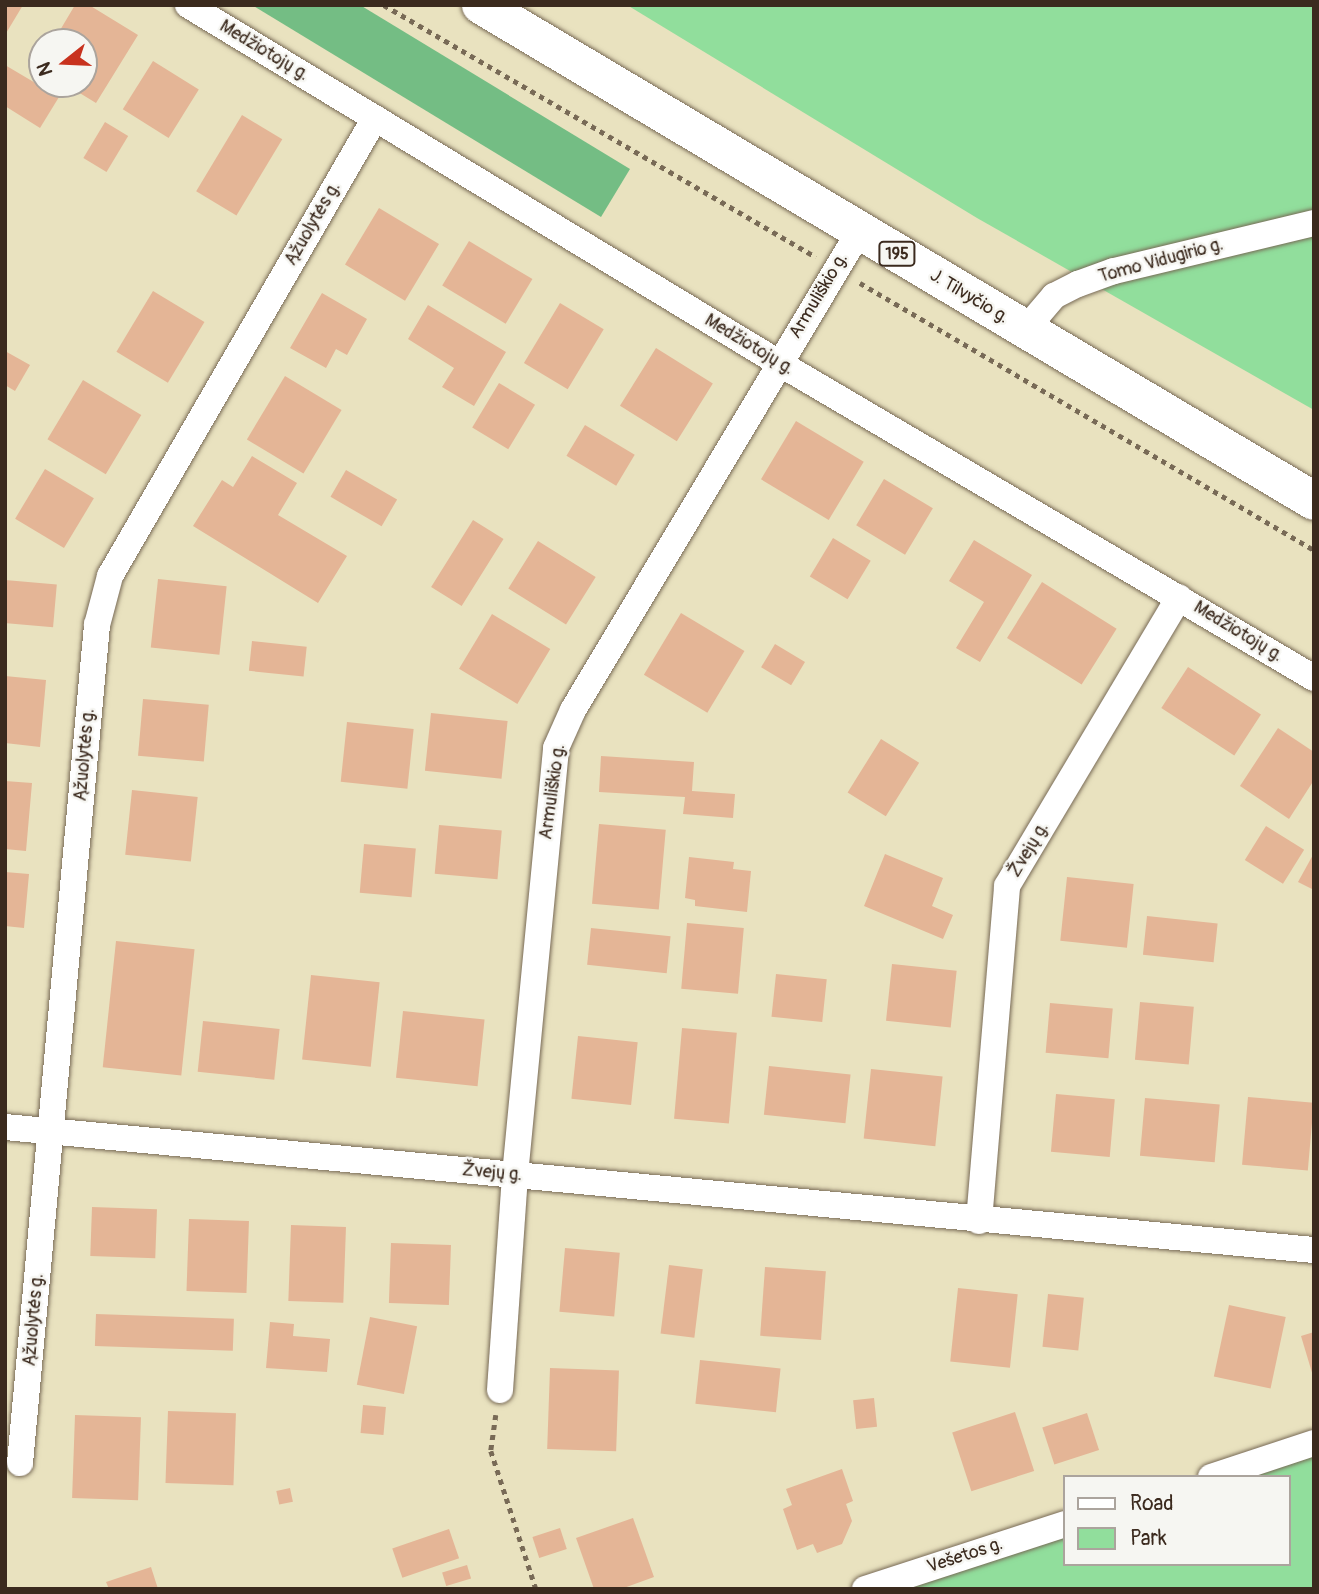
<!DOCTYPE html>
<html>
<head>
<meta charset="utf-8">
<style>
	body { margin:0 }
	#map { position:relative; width:1319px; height:1594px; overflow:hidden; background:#e9e2bf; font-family:Pangolin,sans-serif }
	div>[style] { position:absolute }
	.green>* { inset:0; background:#91de9c }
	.forest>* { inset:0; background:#74bd84 }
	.building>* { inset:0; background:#e4b596; transform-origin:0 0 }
	.path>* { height:4.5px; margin-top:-2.25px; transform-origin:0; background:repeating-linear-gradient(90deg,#786a56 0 5px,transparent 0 10px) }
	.roads { filter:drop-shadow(0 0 2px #786a56) drop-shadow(0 0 2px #786a56) }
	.minor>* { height:26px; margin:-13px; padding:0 13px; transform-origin:13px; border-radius:13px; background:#fff }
	.primary>* { height:38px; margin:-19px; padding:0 19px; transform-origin:19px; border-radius:19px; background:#fff }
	span { translate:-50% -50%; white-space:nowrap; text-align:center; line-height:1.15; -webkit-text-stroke:5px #f6f6f2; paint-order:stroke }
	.shield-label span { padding:2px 5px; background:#f6f6f2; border:2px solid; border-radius:5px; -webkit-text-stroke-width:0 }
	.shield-label { font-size:16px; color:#3b2a1e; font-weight:700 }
	.street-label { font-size:18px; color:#3b2a1e }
	.frame { position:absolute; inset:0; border:7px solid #3b2a1e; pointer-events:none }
	.legend { position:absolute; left:1063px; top:1475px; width:228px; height:91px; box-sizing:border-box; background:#f6f6f2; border:2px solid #aba49d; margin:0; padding:9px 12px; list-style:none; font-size:21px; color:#3b2a1e }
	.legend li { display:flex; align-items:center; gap:14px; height:35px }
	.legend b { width:35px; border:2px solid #aba49d }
	.north { position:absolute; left:28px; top:28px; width:70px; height:70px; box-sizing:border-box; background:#f6f6f2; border:2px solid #aba49d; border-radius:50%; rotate:252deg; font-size:19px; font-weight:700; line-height:28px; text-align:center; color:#3b2a1e }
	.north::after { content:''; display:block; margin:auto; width:24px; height:32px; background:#c8321e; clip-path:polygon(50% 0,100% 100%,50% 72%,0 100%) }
</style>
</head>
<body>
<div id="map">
	<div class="green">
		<div style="clip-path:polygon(627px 5px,1314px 5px,1314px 410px,977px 218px)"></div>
		<div style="clip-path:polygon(1314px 1456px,1314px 1589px,901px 1589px,1065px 1536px,1065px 1564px,1289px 1564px,1289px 1477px,1249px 1477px)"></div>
	</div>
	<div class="forest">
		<div style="clip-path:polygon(252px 5px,360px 5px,630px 169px,601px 217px)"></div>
	</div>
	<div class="building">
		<div style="clip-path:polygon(5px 5px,23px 5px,5px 35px)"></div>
		<div style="clip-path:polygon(75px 5px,89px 5px,138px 35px,96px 103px,65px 84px,84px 84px,84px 42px,53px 42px)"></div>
		<div style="left:153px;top:61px;width:54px;height:57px;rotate:32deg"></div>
		<div style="clip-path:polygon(5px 65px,59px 97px,40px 128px,5px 106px)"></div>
		<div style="left:242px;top:115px;width:47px;height:89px;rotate:31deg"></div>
		<div style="left:105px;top:122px;width:27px;height:42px;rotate:31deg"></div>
		<div style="left:379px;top:208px;width:70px;height:66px;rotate:31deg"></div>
		<div style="left:469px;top:241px;width:74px;height:52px;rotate:31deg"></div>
		<div style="left:153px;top:291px;width:60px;height:71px;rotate:31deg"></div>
		<div style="clip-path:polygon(322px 293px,367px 319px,347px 355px,336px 349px,326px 368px,290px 348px)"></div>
		<div style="left:560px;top:303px;width:51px;height:70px;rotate:31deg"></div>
		<div style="clip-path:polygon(428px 305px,506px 352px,474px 406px,442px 387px,454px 368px,408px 339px)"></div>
		<div style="left:656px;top:348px;width:67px;height:68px;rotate:32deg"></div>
		<div style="clip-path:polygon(5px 351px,30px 365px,15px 391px,5px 385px)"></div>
		<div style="left:285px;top:376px;width:66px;height:74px;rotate:31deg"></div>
		<div style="left:83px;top:380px;width:68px;height:69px;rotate:31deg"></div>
		<div style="left:499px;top:383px;width:42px;height:52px;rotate:31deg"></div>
		<div style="left:796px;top:421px;width:79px;height:68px;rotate:31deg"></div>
		<div style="left:585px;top:425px;width:58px;height:36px;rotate:31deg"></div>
		<div style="clip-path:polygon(252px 456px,297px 483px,278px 515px,347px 556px,318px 603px,193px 526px,222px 480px,233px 487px)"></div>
		<div style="left:45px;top:469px;width:57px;height:58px;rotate:31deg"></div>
		<div style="left:346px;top:470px;width:59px;height:31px;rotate:30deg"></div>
		<div style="left:884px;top:479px;width:57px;height:54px;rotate:31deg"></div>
		<div style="left:473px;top:520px;width:36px;height:79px;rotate:32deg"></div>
		<div style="left:833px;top:538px;width:44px;height:45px;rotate:31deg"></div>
		<div style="clip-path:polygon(974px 540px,1032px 575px,980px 662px,956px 648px,984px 602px,949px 581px)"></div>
		<div style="left:538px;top:541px;width:68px;height:56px;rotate:32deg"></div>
		<div style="left:158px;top:579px;width:69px;height:69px;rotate:6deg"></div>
		<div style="left:5px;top:580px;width:52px;height:43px;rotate:5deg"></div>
		<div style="left:1042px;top:582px;width:88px;height:66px;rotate:32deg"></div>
		<div style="left:681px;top:613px;width:74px;height:72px;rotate:31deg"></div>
		<div style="left:492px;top:614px;width:68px;height:64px;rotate:31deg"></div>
		<div style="left:252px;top:641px;width:55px;height:30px;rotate:6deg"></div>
		<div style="left:775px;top:644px;width:35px;height:27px;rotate:31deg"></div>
		<div style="left:1188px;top:667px;width:87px;height:49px;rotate:33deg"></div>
		<div style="clip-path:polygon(5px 676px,46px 680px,40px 747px,5px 743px)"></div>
		<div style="left:143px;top:699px;width:66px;height:57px;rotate:5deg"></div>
		<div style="left:431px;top:713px;width:77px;height:58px;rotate:6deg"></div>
		<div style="left:347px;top:722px;width:67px;height:60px;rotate:6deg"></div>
		<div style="clip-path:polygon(1278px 728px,1314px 752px,1314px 780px,1289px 819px,1240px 786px)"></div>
		<div style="left:881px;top:739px;width:45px;height:63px;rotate:32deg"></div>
		<div style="clip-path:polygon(601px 756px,694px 762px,692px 791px,735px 794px,733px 818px,683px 814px,685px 797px,599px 792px)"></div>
		<div style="clip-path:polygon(5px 781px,32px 783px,26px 851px,5px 849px)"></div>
		<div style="left:132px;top:790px;width:66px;height:65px;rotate:6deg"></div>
		<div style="left:599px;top:824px;width:67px;height:80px;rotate:5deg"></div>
		<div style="left:439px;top:825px;width:63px;height:49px;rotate:5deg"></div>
		<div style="left:1266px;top:826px;width:45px;height:40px;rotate:32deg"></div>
		<div style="left:364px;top:844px;width:52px;height:49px;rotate:5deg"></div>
		<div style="clip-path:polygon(1314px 853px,1314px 890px,1298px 882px)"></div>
		<div style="clip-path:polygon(885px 854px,943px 878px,932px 906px,953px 915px,943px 939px,864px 906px)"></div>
		<div style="clip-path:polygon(689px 857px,734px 862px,733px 869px,751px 871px,747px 912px,695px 906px,695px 900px,685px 898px)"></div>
		<div style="clip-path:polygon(5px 872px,29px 874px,24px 928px,5px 926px)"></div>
		<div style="left:1067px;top:877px;width:67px;height:64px;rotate:6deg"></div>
		<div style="left:1147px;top:916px;width:71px;height:39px;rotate:6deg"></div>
		<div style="left:687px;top:923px;width:57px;height:66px;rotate:5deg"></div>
		<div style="left:591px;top:928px;width:80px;height:37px;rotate:6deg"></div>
		<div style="left:116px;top:941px;width:79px;height:127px;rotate:6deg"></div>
		<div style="left:892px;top:964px;width:65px;height:57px;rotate:6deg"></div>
		<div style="left:776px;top:974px;width:51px;height:43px;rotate:6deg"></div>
		<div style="left:311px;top:975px;width:69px;height:85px;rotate:6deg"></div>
		<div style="left:1140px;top:1002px;width:54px;height:58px;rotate:5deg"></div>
		<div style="left:1050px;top:1003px;width:63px;height:50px;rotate:5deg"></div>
		<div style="left:403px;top:1011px;width:82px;height:67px;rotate:6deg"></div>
		<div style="left:203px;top:1021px;width:77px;height:51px;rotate:6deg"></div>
		<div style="left:682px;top:1028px;width:55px;height:91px;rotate:5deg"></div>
		<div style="left:578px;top:1036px;width:60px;height:63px;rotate:6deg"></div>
		<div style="left:769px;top:1066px;width:82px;height:49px;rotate:6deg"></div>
		<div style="left:871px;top:1069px;width:72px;height:70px;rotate:6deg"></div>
		<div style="left:1056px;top:1094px;width:59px;height:58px;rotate:5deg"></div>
		<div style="left:1248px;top:1097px;width:66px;height:68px;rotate:5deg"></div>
		<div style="left:1145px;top:1098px;width:75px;height:58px;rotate:5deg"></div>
		<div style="left:92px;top:1207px;width:65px;height:49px;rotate:2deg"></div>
		<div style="left:189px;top:1219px;width:60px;height:72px;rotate:2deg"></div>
		<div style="left:291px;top:1225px;width:55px;height:76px;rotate:2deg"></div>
		<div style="left:391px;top:1243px;width:60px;height:60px;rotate:2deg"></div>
		<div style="left:565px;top:1248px;width:55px;height:64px;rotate:5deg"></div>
		<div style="left:669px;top:1265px;width:34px;height:69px;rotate:7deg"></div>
		<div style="left:765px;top:1267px;width:61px;height:69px;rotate:4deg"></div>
		<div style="left:958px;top:1288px;width:60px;height:74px;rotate:6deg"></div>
		<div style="left:1048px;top:1294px;width:36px;height:53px;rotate:6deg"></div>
		<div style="left:1229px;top:1305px;width:58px;height:73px;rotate:12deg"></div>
		<div style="left:96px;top:1314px;width:138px;height:32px;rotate:2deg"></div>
		<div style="left:370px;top:1317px;width:48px;height:69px;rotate:11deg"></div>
		<div style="clip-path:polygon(270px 1322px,294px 1324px,293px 1336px,330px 1339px,327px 1372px,266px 1368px)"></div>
		<div style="clip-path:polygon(1314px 1332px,1314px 1376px,1313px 1376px,1301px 1336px)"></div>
		<div style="left:700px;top:1360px;width:81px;height:44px;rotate:6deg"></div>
		<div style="left:550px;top:1368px;width:69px;height:81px;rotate:2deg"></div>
		<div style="left:874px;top:1398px;width:29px;height:21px;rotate:84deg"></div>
		<div style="left:363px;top:1405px;width:23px;height:28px;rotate:5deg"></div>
		<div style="left:168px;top:1411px;width:68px;height:72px;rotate:2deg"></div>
		<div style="left:1015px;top:1412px;width:62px;height:66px;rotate:72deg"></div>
		<div style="left:1087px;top:1413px;width:39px;height:47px;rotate:72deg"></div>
		<div style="left:75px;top:1415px;width:66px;height:83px;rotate:2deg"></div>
		<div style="clip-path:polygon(842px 1469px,853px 1501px,846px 1504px,852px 1521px,842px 1544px,817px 1553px,813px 1544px,797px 1550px,783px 1509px,792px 1505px,786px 1489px)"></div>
		<div style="left:290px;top:1488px;width:14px;height:14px;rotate:78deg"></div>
		<div style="clip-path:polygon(633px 1518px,654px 1577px,621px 1589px,594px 1589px,576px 1538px)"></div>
		<div style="left:560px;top:1528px;width:22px;height:29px;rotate:72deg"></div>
		<div style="left:449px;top:1529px;width:31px;height:60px;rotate:71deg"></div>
		<div style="left:467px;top:1565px;width:14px;height:26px;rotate:73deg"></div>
		<div style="clip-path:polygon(151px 1567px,158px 1589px,109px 1589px,106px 1582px)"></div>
	</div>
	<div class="path">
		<div style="left:384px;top:5px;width:500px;rotate:30.26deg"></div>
		<div style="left:860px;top:283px;width:527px;rotate:30.46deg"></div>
		<div style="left:496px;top:1415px;width:36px;rotate:98deg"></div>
		<div style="left:491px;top:1451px;width:145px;rotate:71.9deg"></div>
	</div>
	<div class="roads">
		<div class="minor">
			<div style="left:188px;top:5px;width:691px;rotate:31.21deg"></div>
			<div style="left:779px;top:363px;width:621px;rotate:30.49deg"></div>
			<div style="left:1025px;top:330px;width:45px;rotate:-49.5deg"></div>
			<div style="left:1054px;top:296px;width:27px;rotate:-27deg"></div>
			<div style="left:1078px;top:284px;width:38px;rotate:-20deg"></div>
			<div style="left:1114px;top:271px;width:206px;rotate:-13.5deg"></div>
			<div style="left:5px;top:1127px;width:1315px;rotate:5.37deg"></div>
			<div style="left:979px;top:1221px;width:336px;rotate:-85.2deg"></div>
			<div style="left:1007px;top:886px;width:336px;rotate:-59.2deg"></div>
			<div style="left:500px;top:1390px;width:216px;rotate:-86deg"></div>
			<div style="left:515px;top:1175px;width:429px;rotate:-84.5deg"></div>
			<div style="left:556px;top:748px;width:42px;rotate:-65.9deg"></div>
			<div style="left:573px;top:710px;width:557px;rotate:-59.11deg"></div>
			<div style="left:20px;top:1463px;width:842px;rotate:-84.75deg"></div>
			<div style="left:97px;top:625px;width:51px;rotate:-75.1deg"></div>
			<div style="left:110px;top:576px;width:529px;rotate:-59.95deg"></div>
			<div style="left:1211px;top:1477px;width:108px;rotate:-18.3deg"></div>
			<div style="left:865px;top:1589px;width:210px;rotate:-18deg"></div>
		</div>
		<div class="primary">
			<div style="left:481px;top:5px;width:969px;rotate:30.77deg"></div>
		</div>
	</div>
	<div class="shield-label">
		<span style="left:897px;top:254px">195</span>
	</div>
	<div class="street-label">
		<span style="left:264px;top:51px;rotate:31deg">Medžiotojų g.</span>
		<span style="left:313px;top:224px;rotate:-60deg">Ąžuolytės g.</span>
		<span style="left:1161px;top:261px;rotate:-15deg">Tomo Vidugirio g.</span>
		<span style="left:819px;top:296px;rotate:-59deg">Armuliškio g.</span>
		<span style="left:969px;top:297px;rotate:31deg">J. Tilvyčio g.</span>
		<span style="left:749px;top:345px;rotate:31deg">Medžiotojų g.</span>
		<span style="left:1238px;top:632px;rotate:31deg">Medžiotojų g.</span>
		<span style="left:85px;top:755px;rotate:-85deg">Ąžuolytės g.</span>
		<span style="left:553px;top:792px;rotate:-82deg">Armuliškio g.</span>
		<span style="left:1029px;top:850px;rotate:-59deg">Žvejų g.</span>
		<span style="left:492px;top:1173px;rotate:5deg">Žvejų g.</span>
		<span style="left:34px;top:1320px;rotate:-85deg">Ąžuolytės g.</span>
		<span style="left:965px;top:1556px;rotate:-18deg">Vešetos g.</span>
	</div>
	<div class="frame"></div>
	<ul class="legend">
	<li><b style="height:9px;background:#fff"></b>Road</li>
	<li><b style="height:19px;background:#91de9c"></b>Park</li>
	</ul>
	<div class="north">N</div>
</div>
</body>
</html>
